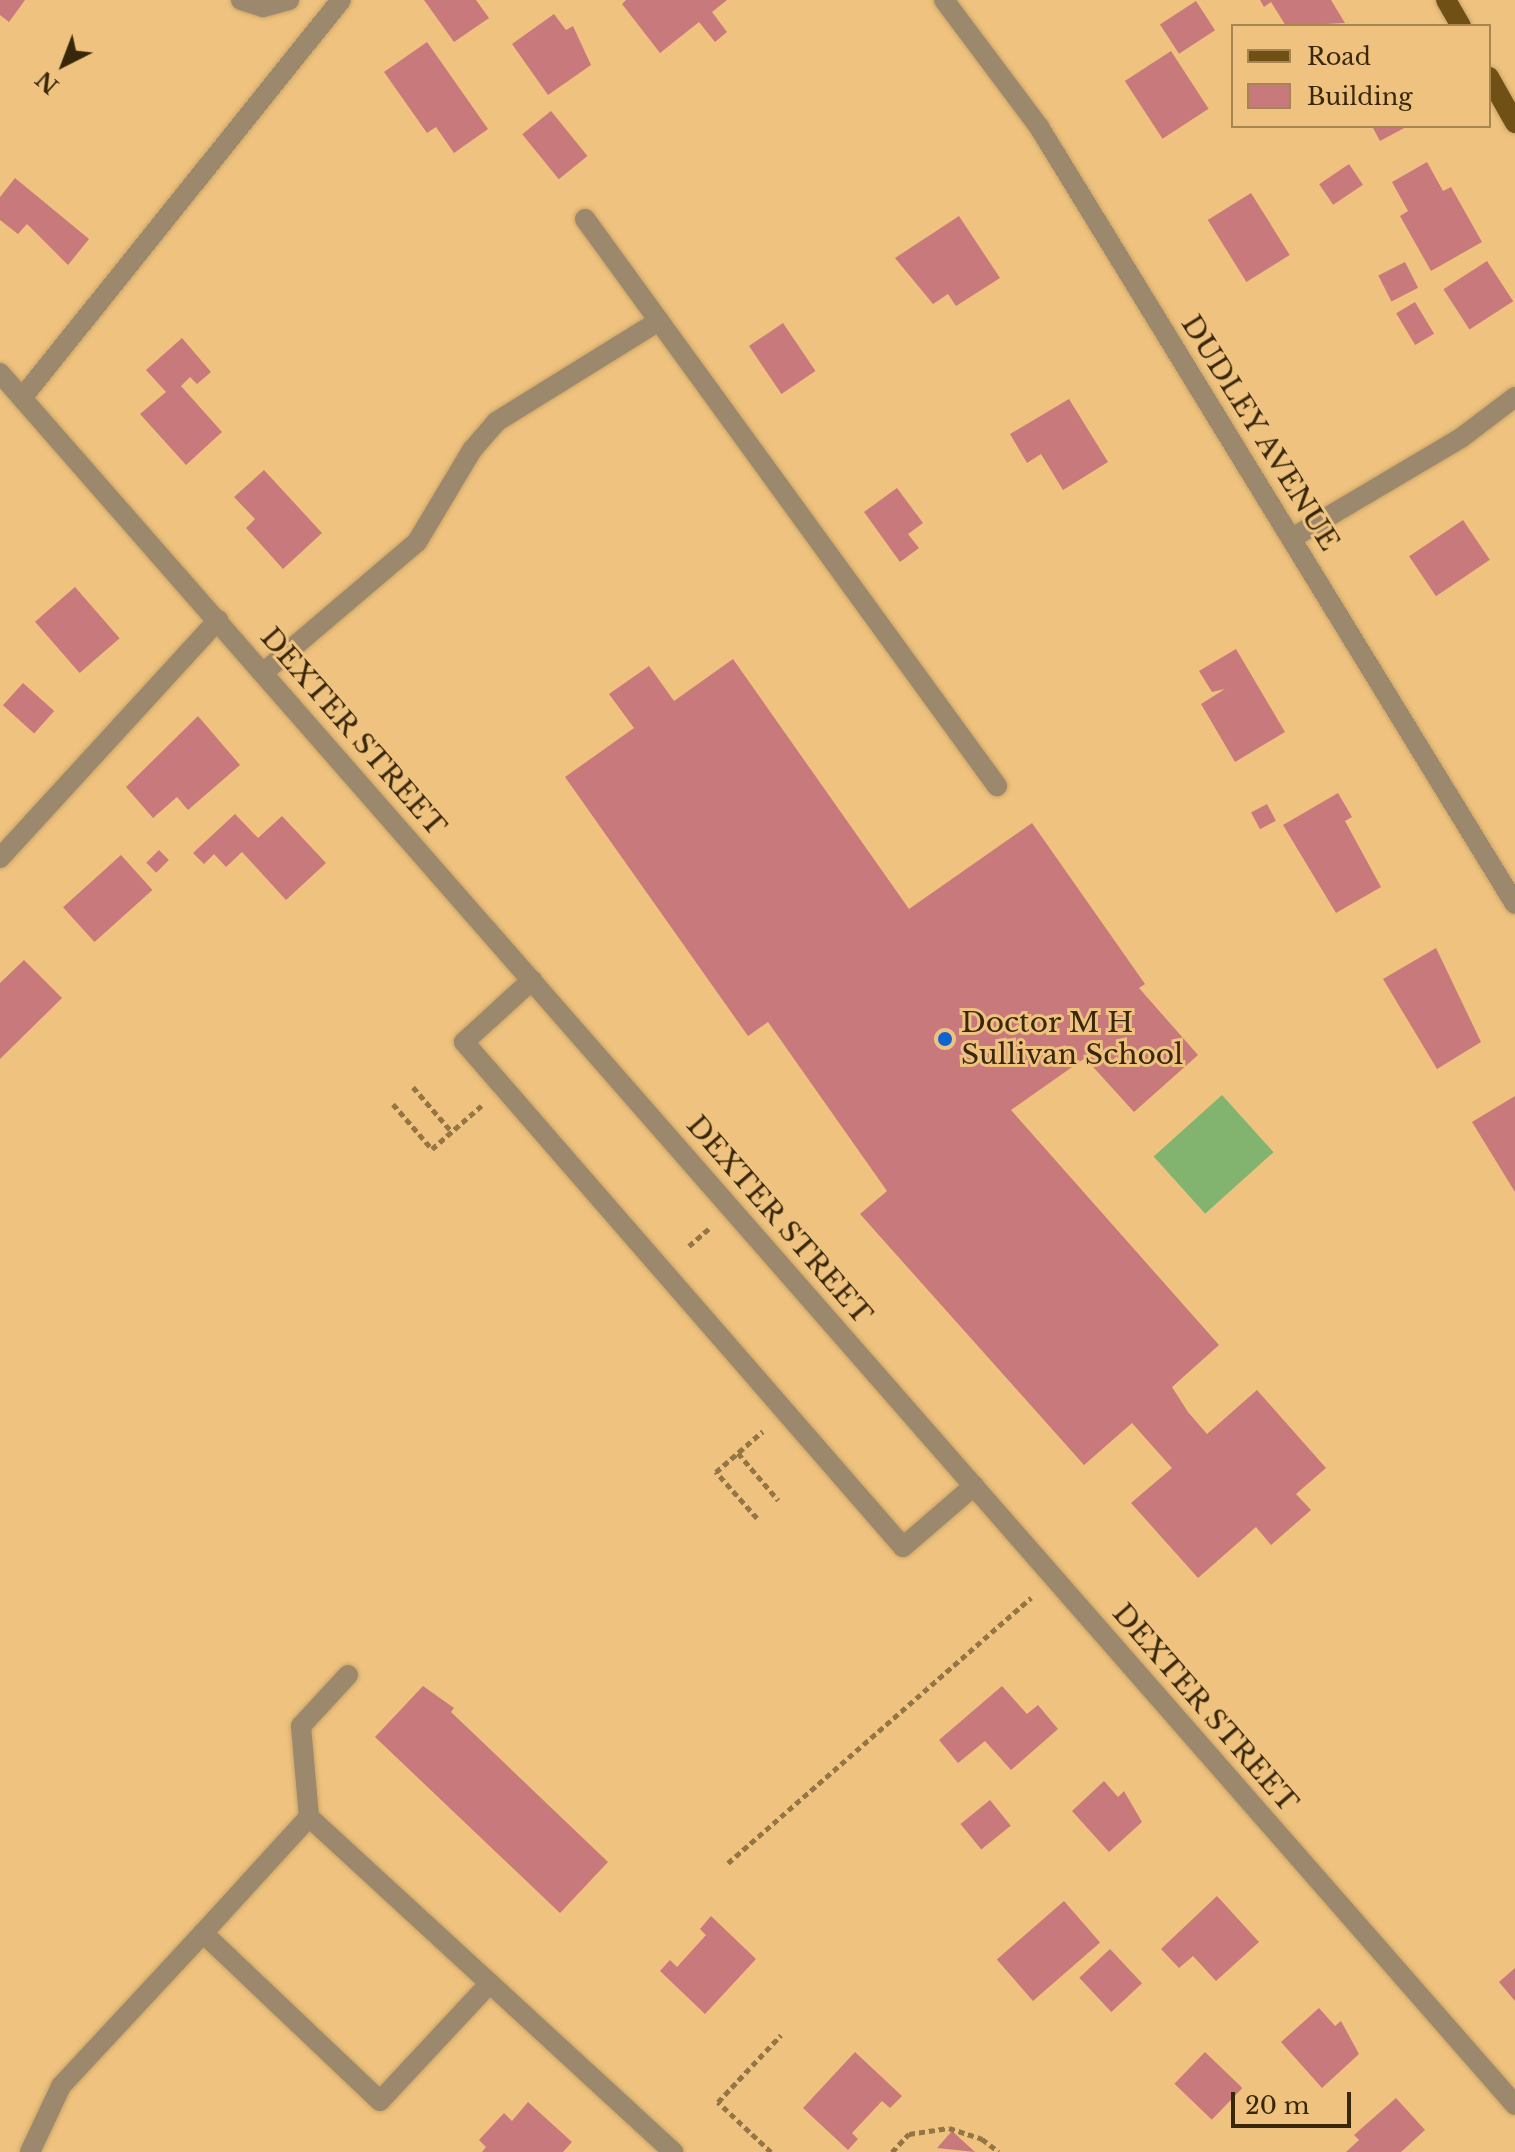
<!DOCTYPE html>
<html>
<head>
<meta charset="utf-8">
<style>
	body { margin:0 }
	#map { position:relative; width:1515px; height:2152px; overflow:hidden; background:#efc37f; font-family:"Libre Baskerville",serif }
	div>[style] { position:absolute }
	.green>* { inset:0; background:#82b46f; transform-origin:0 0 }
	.building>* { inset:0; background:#c8797c; transform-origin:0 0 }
	.path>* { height:5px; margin-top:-2.5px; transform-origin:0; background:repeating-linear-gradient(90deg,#947545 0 6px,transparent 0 10px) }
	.roads { filter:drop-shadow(0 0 2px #caa468) drop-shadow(0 0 2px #caa468) }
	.minor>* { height:20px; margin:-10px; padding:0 10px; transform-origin:10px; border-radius:10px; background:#9b886d }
	.major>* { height:20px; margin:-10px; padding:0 10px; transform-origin:10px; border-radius:10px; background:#715016 }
	.dots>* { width:22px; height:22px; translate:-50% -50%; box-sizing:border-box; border:4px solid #efc37f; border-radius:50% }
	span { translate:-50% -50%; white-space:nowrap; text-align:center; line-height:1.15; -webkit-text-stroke:6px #efc37f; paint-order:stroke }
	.street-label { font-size:28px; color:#38270a }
	.poi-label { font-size:28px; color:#38270a }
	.left { translate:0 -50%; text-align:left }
	.legend { position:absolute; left:1231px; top:24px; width:260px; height:104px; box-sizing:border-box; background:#efc37f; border:2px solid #a68550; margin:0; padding:10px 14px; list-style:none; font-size:24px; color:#38270a }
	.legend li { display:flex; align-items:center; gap:16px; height:40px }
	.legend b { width:40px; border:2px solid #a68550 }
	.north { position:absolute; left:24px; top:24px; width:80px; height:80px; -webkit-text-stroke:6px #efc37f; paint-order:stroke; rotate:222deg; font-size:22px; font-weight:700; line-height:32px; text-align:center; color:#38270a }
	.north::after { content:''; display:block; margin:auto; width:28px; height:36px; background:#38270a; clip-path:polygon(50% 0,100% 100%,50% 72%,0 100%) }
	.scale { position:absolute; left:1231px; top:2092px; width:120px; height:36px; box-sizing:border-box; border:4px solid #38270a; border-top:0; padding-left:10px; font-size:24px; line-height:28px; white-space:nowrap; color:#38270a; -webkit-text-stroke:6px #efc37f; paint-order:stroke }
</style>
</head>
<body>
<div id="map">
	<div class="green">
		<div style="left:1222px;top:1095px;width:77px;height:92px;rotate:48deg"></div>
	</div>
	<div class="building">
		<div style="clip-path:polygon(0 0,25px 0,9px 22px,0 15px)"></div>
		<div style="clip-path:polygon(424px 0,476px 0,489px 18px,454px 42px)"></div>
		<div style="clip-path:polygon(626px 0,727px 0,712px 12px,727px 32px,715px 42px,699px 22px,660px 53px,622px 4px)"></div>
		<div style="clip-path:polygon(1260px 0,1331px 0,1345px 23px,1286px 26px,1271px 2px,1264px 7px)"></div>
		<div style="left:1196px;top:1px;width:35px;height:43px;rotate:57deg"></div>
		<div style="clip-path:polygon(554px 14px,566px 30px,573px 26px,591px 65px,548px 95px,512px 44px)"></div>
		<div style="clip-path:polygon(427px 42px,488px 129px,454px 153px,436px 127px,427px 133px,384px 72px)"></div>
		<div style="left:1171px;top:51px;width:69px;height:55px;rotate:57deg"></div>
		<div style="left:551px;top:111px;width:58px;height:37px;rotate:51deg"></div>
		<div style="clip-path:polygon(1372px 126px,1408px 126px,1380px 141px)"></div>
		<div style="clip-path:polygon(1427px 162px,1443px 191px,1451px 187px,1482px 242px,1431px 271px,1400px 216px,1408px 211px,1392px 182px)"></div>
		<div style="left:1349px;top:164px;width:25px;height:36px;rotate:56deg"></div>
		<div style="clip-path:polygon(15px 178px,89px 239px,68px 265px,27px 224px,18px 234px,0 220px,0 197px)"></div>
		<div style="left:1251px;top:193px;width:73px;height:51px;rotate:58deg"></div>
		<div style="clip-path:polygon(959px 216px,1000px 278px,956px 306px,948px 294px,933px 304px,895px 258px)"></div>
		<div style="left:1487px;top:261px;width:48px;height:52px;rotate:57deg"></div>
		<div style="left:1405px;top:262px;width:29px;height:30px;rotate:63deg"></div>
		<div style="left:1415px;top:302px;width:37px;height:22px;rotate:59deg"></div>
		<div style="left:783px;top:323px;width:58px;height:41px;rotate:56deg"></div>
		<div style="clip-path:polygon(182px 338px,211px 372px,197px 384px,190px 377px,181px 386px,222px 432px,186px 465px,140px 414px,166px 392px,146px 370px)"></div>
		<div style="clip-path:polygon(1069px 399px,1108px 462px,1063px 490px,1041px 454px,1027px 463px,1010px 434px)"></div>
		<div style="clip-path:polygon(264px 470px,322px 533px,283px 569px,246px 528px,255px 519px,234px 497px)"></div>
		<div style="clip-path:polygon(897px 488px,923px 523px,908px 534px,919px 548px,900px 562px,864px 512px)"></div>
		<div style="left:1463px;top:520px;width:48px;height:65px;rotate:56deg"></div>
		<div style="left:75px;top:587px;width:68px;height:53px;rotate:49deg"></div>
		<div style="clip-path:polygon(1236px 649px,1285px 732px,1235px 762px,1201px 704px,1225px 689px,1212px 692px,1199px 671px)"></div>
		<div style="clip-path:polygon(733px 659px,909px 909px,1032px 823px,1145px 984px,1139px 988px,1198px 1055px,1134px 1112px,1085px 1058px,1011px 1110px,1219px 1345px,1172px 1387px,1188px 1412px,1207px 1434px,1257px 1390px,1326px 1468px,1296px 1494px,1311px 1510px,1271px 1545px,1256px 1527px,1198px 1578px,1131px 1503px,1172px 1468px,1132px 1423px,1084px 1465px,860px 1214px,887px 1191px,768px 1022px,748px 1036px,565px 777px,634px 728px,609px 694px,649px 666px,674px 701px)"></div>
		<div style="left:23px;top:683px;width:42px;height:30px;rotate:42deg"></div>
		<div style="clip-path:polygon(198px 716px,240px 765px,188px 810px,177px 797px,153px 818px,126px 787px)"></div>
		<div style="clip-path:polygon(1338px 793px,1352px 817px,1345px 821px,1381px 887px,1336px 913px,1283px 825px)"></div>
		<div style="left:1267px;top:804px;width:19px;height:18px;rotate:62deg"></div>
		<div style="clip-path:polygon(235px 814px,258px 838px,282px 816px,326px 863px,286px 900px,242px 852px,226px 867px,214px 854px,204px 864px,193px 853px)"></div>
		<div style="left:159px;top:850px;width:14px;height:18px;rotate:45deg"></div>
		<div style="left:121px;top:855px;width:47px;height:78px;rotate:48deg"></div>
		<div style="clip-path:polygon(1436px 948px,1481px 1042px,1437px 1069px,1383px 979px)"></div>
		<div style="clip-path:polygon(24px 960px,62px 998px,0 1059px,0 983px)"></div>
		<div style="clip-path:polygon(1515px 1096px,1515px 1192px,1472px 1122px)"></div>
		<div style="clip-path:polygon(423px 1686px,454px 1708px,451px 1712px,608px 1862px,560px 1913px,375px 1737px)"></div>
		<div style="clip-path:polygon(1002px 1686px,1027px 1714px,1038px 1705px,1058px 1729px,1011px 1770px,985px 1741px,958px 1763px,939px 1740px)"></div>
		<div style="clip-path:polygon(1104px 1781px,1118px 1797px,1124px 1791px,1142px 1822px,1109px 1852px,1072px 1811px)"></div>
		<div style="left:990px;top:1800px;width:33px;height:38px;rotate:51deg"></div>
		<div style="clip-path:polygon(1217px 1896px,1259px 1942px,1216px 1981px,1193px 1956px,1179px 1968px,1161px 1949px)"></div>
		<div style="left:1064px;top:1901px;width:55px;height:89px;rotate:49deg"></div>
		<div style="clip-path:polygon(711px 1916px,756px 1959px,705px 2014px,660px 1971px,670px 1960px,677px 1967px,706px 1935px,700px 1929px)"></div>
		<div style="left:1110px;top:1949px;width:47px;height:42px;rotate:47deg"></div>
		<div style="clip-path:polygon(1515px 1968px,1515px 2001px,1499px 1982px)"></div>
		<div style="clip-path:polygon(1319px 2008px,1335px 2026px,1341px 2021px,1359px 2054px,1322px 2088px,1281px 2042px)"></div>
		<div style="clip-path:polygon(855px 2052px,902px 2096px,890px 2108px,882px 2101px,852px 2133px,858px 2139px,848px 2150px,803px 2108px)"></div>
		<div style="left:1205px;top:2052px;width:52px;height:44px;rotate:44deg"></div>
		<div style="clip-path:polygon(1396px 2098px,1425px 2130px,1401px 2152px,1346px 2152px,1359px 2140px,1354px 2135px)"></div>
		<div style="clip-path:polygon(528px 2102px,572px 2142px,563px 2152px,482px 2152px,486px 2147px,479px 2140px,504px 2113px,512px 2121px)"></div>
		<div style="clip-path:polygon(952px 2131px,975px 2152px,937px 2148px)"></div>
	</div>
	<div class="path">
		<div style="left:413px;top:1087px;width:60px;rotate:49.1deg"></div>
		<div style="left:393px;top:1104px;width:60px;rotate:49.1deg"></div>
		<div style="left:432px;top:1149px;width:67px;rotate:-41.3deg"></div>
		<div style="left:689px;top:1246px;width:29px;rotate:-41deg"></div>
		<div style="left:738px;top:1453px;width:62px;rotate:49.6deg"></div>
		<div style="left:757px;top:1518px;width:62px;rotate:-131.7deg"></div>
		<div style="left:716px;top:1472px;width:62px;rotate:-41.1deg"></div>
		<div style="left:728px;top:1863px;width:403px;rotate:-41.2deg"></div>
		<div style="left:771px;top:2152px;width:73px;rotate:-136.7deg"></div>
		<div style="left:718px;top:2102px;width:92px;rotate:-46.8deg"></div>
		<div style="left:892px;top:2152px;width:25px;rotate:-47deg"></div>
		<div style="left:909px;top:2134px;width:40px;rotate:-8.5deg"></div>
		<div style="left:949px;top:2128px;width:35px;rotate:18deg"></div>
		<div style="left:982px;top:2139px;width:21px;rotate:37deg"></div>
	</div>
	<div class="roads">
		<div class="minor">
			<div style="left:241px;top:0;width:23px;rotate:18deg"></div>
			<div style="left:263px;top:7px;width:27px;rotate:-15deg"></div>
			<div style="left:944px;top:0;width:159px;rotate:53.2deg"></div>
			<div style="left:1039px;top:127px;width:911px;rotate:58.51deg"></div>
			<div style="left:585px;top:219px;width:701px;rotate:54deg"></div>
			<div style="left:0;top:373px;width:2301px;rotate:48.82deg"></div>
			<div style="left:22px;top:398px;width:510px;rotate:-51.29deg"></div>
			<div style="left:1292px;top:538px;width:196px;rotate:-30.6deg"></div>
			<div style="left:1461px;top:438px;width:68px;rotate:-37.2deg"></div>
			<div style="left:263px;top:673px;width:202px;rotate:-40.4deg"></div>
			<div style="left:417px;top:542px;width:107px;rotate:-59.1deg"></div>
			<div style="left:472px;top:450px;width:37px;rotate:-49deg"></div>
			<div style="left:496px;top:422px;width:192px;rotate:-31.8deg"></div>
			<div style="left:0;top:858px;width:323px;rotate:-47.5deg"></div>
			<div style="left:532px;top:980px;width:92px;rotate:137.6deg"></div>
			<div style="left:464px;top:1042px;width:669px;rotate:49deg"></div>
			<div style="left:903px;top:1547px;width:94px;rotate:-40.7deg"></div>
			<div style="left:348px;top:1675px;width:69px;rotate:132.7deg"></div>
			<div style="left:301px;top:1726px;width:91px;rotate:85deg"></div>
			<div style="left:309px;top:1817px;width:495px;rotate:42.6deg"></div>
			<div style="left:309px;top:1817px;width:157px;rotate:132.4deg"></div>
			<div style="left:203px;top:1933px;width:244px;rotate:43.5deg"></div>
			<div style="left:380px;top:2101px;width:161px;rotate:-47deg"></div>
			<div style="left:30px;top:2152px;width:73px;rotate:-64.8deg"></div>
			<div style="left:61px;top:2086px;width:209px;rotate:-47.1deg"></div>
		</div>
		<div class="major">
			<div style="left:1446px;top:0;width:30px;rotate:60deg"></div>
			<div style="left:1489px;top:77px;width:53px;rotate:60.5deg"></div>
		</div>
	</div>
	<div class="dots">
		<div style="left:945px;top:1039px;background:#0e65ce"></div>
	</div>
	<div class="street-label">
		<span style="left:1260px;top:433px;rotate:58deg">DUDLEY AVENUE</span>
		<span style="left:353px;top:732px;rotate:49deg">DEXTER STREET</span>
		<span style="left:779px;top:1220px;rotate:49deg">DEXTER STREET</span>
		<span style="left:1205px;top:1708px;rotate:49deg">DEXTER STREET</span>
	</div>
	<div class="poi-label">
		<span class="left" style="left:961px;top:1039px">Doctor M H<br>Sullivan School</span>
	</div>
	<ul class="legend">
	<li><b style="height:10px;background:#715016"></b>Road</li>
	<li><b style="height:22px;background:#c8797c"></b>Building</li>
	</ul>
	<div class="north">N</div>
	<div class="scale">20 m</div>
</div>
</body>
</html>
